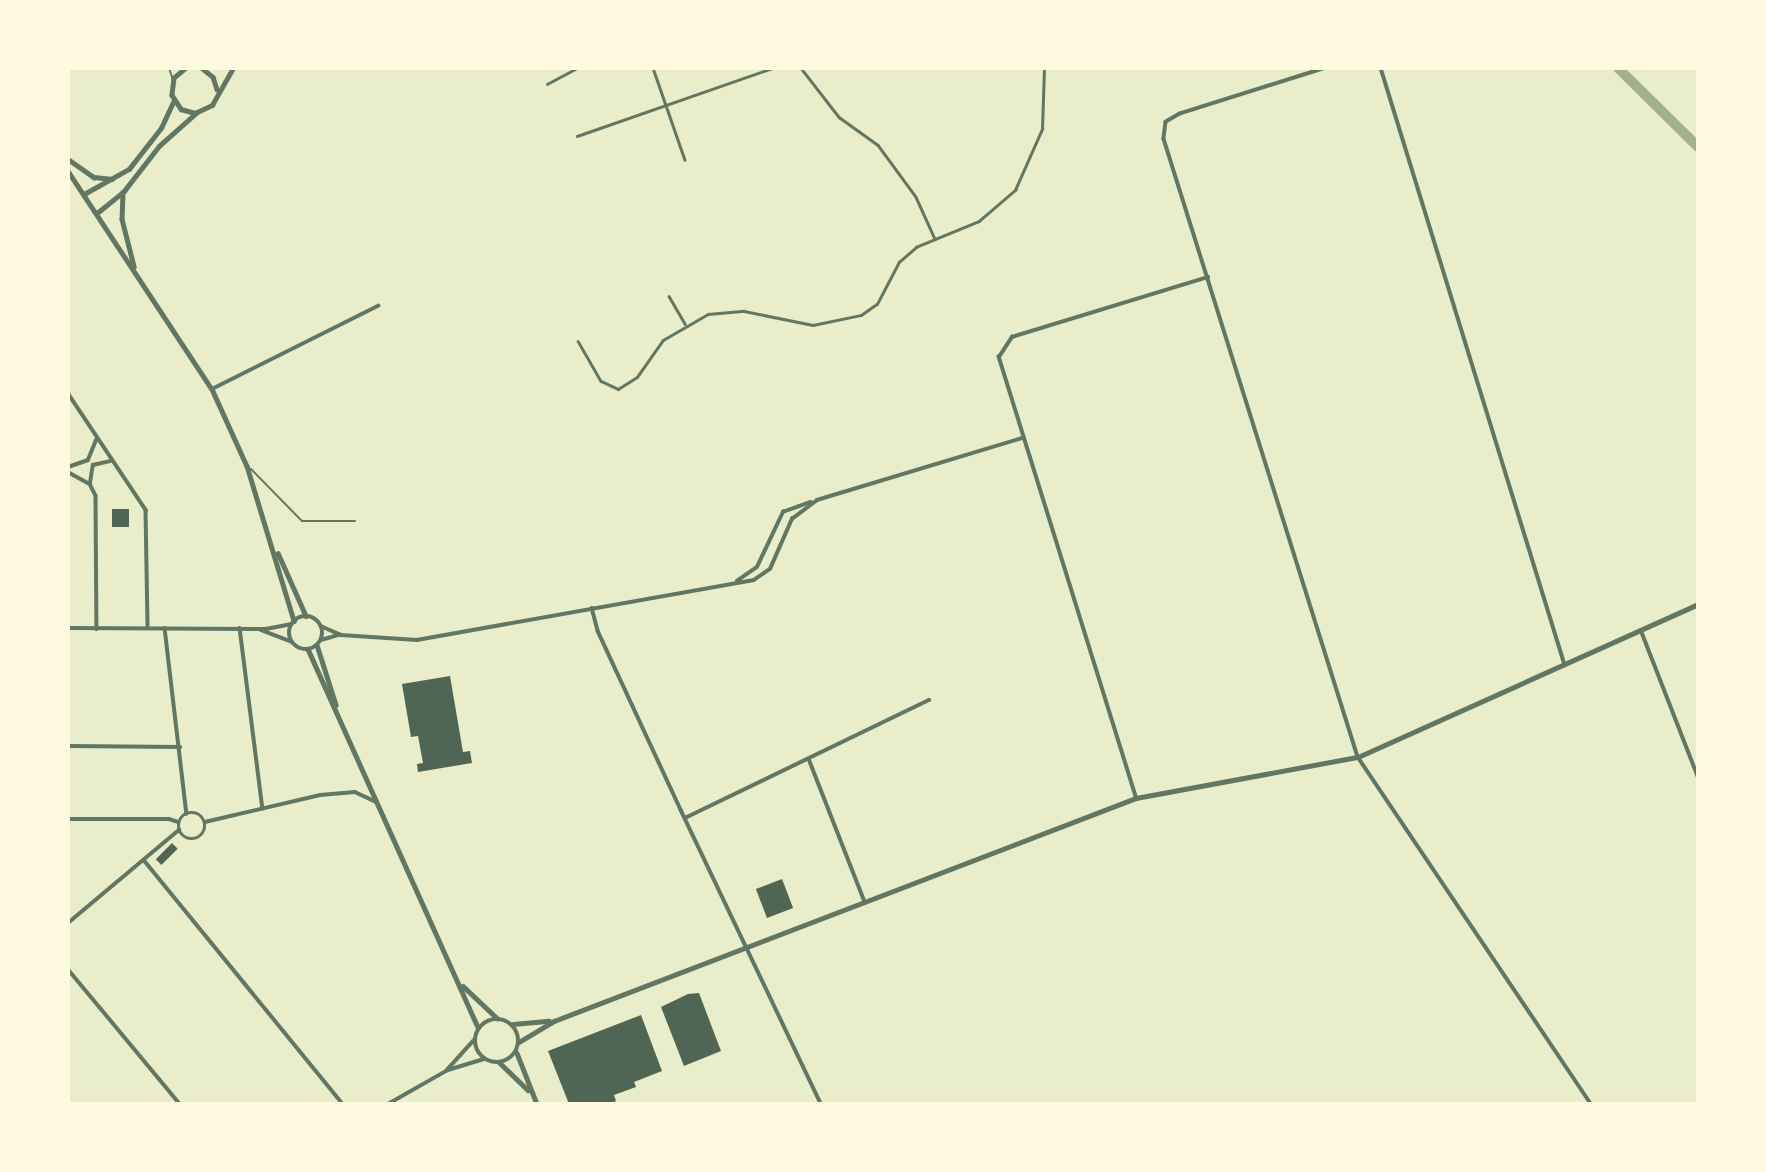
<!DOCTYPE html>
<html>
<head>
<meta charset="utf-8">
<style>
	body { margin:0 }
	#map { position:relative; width:1766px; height:1172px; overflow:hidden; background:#e9edc9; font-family:"Open Sans",sans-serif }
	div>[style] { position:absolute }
	.canal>* { height:10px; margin:-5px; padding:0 5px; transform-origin:5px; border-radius:5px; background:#a3b18a }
	.building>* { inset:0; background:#4f6655; transform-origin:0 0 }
	.service>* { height:2px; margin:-1px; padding:0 1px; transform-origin:1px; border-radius:1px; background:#617663 }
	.pedestrian>* { height:2.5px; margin:-1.25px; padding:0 1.25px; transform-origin:1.25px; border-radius:1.25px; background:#617663 }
	.minor>* { height:3.5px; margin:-1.75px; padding:0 1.75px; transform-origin:1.75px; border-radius:1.75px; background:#617663 }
	.minor>.ring { margin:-1.75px; padding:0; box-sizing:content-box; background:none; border:3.5px solid #617663; border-radius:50% }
	.tertiary>* { height:4.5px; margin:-2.25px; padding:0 2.25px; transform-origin:2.25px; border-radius:2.25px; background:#617663 }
	.tertiary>.ring { margin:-2.25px; padding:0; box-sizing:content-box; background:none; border:4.5px solid #617663; border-radius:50% }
	span { translate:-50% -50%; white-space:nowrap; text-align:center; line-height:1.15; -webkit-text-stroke:7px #fefae0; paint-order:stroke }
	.frame { position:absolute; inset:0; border:70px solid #fefae0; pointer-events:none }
</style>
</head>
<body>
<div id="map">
	<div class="canal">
		<div style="left:1618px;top:68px;width:112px;rotate:44.6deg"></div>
	</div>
	<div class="building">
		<div style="left:112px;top:509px;width:17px;height:18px"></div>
		<div style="clip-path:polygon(450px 676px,463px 752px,470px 751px,472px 763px,418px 772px,417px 764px,423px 763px,418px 736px,411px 737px,402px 684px)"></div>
		<div style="left:172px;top:843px;width:8px;height:23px;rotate:45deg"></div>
		<div style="left:782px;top:879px;width:31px;height:28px;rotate:69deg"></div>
		<div style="clip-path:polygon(699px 993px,721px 1051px,684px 1066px,661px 1007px,688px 994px)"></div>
		<div style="clip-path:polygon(641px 1015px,662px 1071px,634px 1082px,636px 1087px,614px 1095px,616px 1101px,609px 1104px,569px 1104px,548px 1051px)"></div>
	</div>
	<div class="service">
		<div style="left:169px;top:68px;width:9px;rotate:72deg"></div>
		<div style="left:251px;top:469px;width:73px;rotate:45.6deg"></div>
		<div style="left:302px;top:521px;width:53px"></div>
	</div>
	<div class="pedestrian">
		<div style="left:653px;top:68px;width:97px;rotate:70.8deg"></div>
		<div style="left:801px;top:68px;width:62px;rotate:52.2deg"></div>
		<div style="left:839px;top:117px;width:48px;rotate:35.7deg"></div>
		<div style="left:878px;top:145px;width:64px;rotate:53.8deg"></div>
		<div style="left:916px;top:197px;width:46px;rotate:65.7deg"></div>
		<div style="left:547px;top:84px;width:34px;rotate:-28deg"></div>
		<div style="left:577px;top:136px;width:207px;rotate:-19.2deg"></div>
		<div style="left:669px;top:296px;width:32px;rotate:60deg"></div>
		<div style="left:578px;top:341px;width:46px;rotate:60.1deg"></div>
		<div style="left:601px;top:381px;width:19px;rotate:25deg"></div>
		<div style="left:618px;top:389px;width:22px;rotate:-32deg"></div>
		<div style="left:637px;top:377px;width:45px;rotate:-54.9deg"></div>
		<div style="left:663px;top:340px;width:52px;rotate:-30deg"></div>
		<div style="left:708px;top:314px;width:36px;rotate:-5deg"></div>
		<div style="left:744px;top:311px;width:70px;rotate:11.5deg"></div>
		<div style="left:813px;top:325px;width:49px;rotate:-11.8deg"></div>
		<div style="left:861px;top:315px;width:19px;rotate:-35deg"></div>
		<div style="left:877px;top:304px;width:47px;rotate:-62.4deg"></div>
		<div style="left:899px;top:262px;width:23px;rotate:-41deg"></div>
		<div style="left:916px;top:247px;width:68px;rotate:-22.4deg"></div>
		<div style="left:979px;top:221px;width:48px;rotate:-40.7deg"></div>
		<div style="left:1015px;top:190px;width:67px;rotate:-66.1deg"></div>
		<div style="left:1042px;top:129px;width:61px;rotate:-88.1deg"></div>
	</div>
	<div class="minor">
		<div style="left:1326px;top:68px;width:153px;rotate:162.5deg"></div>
		<div style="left:1180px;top:114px;width:16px;rotate:150deg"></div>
		<div style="left:1166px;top:122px;width:17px;rotate:97deg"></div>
		<div style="left:1164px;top:139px;width:648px;rotate:72.57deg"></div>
		<div style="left:1358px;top:757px;width:418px;rotate:56.1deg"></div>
		<div style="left:1381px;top:68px;width:625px;rotate:72.87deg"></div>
		<div style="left:212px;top:389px;width:186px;rotate:-26.6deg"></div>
		<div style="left:68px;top:393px;width:141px;rotate:56.3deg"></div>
		<div style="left:146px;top:510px;width:118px;rotate:89deg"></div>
		<div style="left:68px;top:467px;width:21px;rotate:-19deg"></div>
		<div style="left:88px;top:460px;width:22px;rotate:-68deg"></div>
		<div style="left:68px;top:472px;width:25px;rotate:29deg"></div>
		<div style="left:90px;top:484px;width:13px;rotate:63deg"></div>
		<div style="left:96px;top:496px;width:133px;rotate:89.6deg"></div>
		<div style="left:90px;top:483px;width:18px;rotate:-81deg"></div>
		<div style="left:93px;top:465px;width:18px;rotate:-13deg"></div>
		<div style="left:817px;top:500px;width:215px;rotate:-16.8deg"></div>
		<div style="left:737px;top:581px;width:24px;rotate:-35deg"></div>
		<div style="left:757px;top:567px;width:61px;rotate:-64.7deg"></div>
		<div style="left:783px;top:512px;width:29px;rotate:-20deg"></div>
		<div style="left:592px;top:608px;width:24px;rotate:75deg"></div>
		<div style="left:598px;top:631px;width:197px;rotate:65.1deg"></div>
		<div style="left:681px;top:810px;width:326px;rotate:64.5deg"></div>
		<div style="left:321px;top:626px;width:22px;rotate:24deg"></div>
		<div style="left:341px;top:635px;width:76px;rotate:3.8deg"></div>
		<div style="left:417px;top:640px;width:342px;rotate:-10.1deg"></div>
		<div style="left:754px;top:580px;width:19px;rotate:-35deg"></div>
		<div style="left:770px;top:569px;width:55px;rotate:-66.3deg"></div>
		<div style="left:792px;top:519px;width:31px;rotate:-37deg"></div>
		<div style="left:68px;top:628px;width:198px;rotate:0.3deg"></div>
		<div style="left:266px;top:629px;width:26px;rotate:-11deg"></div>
		<div style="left:165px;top:628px;width:187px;rotate:83.3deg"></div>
		<div style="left:240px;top:628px;width:182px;rotate:82.8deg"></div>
		<div style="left:261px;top:630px;width:33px;rotate:21deg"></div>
		<div style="left:1641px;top:630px;width:157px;rotate:68.7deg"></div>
		<div style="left:321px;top:640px;width:19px;rotate:-16deg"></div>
		<div style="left:68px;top:746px;width:112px;rotate:0.5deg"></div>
		<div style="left:809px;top:759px;width:154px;rotate:68.6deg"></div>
		<div style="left:1136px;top:798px;width:462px;rotate:-107.3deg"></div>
		<div style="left:999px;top:357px;width:24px;rotate:-57deg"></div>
		<div style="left:1012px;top:337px;width:205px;rotate:-17deg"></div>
		<div class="ring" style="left:179px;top:813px;width:22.5px;height:22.5px"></div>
		<div style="left:685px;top:818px;width:271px;rotate:-25.8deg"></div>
		<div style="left:68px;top:819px;width:101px"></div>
		<div style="left:169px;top:819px;width:10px;rotate:17deg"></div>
		<div style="left:205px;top:822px;width:118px;rotate:-13.2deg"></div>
		<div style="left:320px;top:795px;width:35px;rotate:-5deg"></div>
		<div style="left:355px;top:792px;width:23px;rotate:25deg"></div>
		<div style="left:144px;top:860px;width:315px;rotate:50.8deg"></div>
		<div style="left:68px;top:923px;width:145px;rotate:-40deg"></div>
		<div style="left:68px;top:969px;width:175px;rotate:50.3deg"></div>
		<div style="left:448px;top:1070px;width:38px;rotate:-17deg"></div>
		<div style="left:388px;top:1104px;width:67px;rotate:-29.6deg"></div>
		<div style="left:446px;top:1071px;width:42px;rotate:-47.9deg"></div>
	</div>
	<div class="tertiary">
		<div style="left:186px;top:68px;width:16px;rotate:140deg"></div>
		<div style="left:174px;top:78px;width:17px;rotate:97deg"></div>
		<div style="left:172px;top:95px;width:17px;rotate:57deg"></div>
		<div style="left:181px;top:109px;width:15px;rotate:16deg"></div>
		<div style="left:195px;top:113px;width:19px;rotate:-25deg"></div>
		<div style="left:212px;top:105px;width:43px;rotate:-60.4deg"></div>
		<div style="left:202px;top:68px;width:14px;rotate:39deg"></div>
		<div style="left:213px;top:77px;width:13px;rotate:72deg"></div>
		<div style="left:68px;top:159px;width:32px;rotate:35deg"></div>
		<div style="left:94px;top:177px;width:18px;rotate:6deg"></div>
		<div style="left:68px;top:171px;width:261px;rotate:56.6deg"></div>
		<div style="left:212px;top:389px;width:85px;rotate:65.6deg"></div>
		<div style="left:247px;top:466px;width:162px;rotate:73.1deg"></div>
		<div style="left:123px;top:192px;width:27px;rotate:92deg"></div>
		<div style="left:122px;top:219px;width:49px;rotate:75.7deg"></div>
		<div style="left:84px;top:194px;width:51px;rotate:-29.1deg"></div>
		<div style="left:129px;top:169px;width:52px;rotate:-52deg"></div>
		<div style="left:161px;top:128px;width:31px;rotate:-65deg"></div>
		<div style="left:97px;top:213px;width:35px;rotate:-39deg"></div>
		<div style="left:124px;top:191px;width:57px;rotate:-52.1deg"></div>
		<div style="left:159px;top:146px;width:50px;rotate:-41.7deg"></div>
		<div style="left:278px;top:553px;width:69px;rotate:66deg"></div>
		<div class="ring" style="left:289px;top:616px;width:29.5px;height:29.5px"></div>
		<div style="left:317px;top:645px;width:63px;rotate:72.4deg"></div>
		<div style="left:308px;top:649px;width:415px;rotate:65.8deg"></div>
		<div style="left:463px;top:986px;width:47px;rotate:43.3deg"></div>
		<div class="ring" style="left:475px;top:1019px;width:39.5px;height:39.5px"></div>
		<div style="left:513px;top:1024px;width:36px;rotate:-5deg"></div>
		<div style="left:519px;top:1042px;width:41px;rotate:-31deg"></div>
		<div style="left:554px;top:1021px;width:623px;rotate:-20.96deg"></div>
		<div style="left:1136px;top:798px;width:226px;rotate:-10.5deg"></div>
		<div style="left:1358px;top:757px;width:373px;rotate:-24.2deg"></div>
		<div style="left:517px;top:1053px;width:55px;rotate:68.6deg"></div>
		<div style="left:500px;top:1063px;width:39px;rotate:44deg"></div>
	</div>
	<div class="frame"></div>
</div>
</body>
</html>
